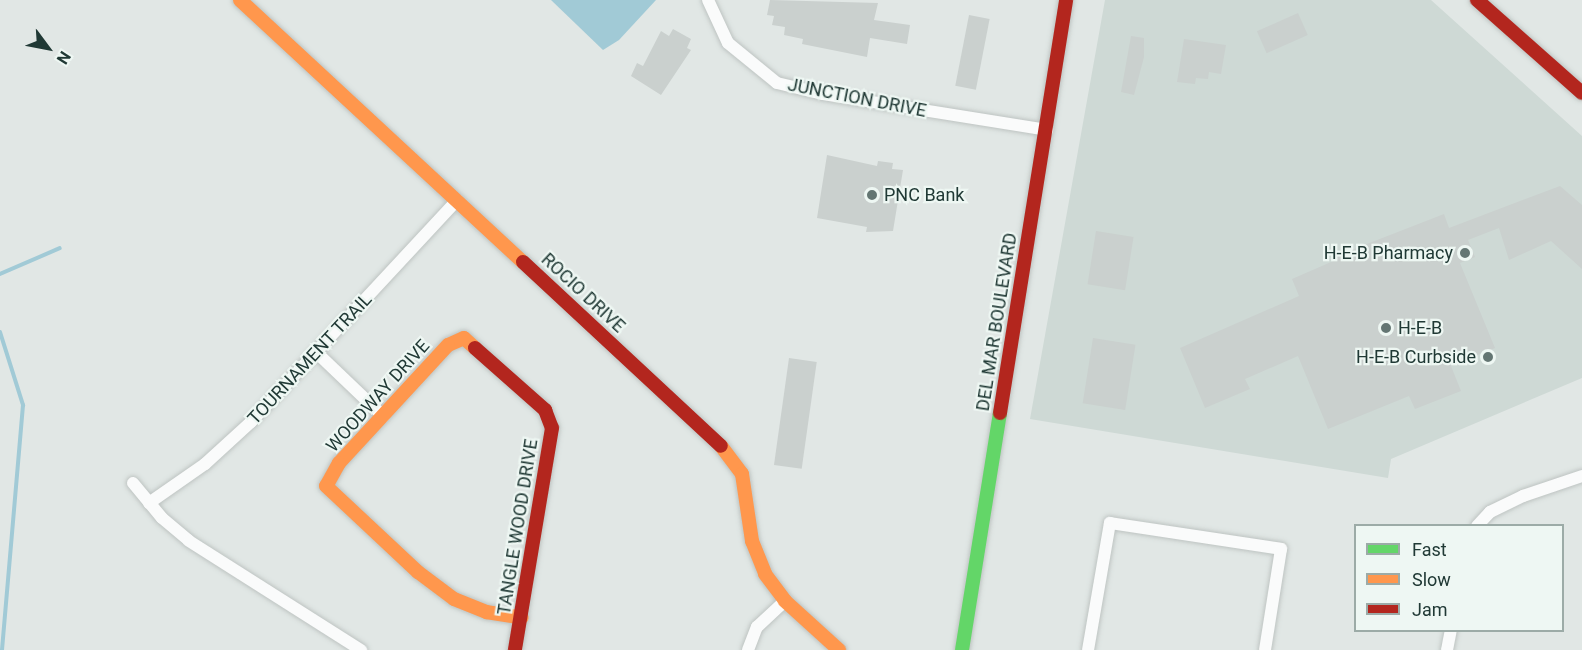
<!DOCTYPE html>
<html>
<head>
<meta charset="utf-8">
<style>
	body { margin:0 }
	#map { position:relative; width:1582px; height:650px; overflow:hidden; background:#e1e7e5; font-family:Roboto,sans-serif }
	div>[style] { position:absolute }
	.built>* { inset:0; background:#ced9d5 }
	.water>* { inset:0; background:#a1cad6 }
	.stream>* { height:4px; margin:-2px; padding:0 2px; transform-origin:2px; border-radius:2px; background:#a1cad6 }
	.building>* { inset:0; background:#cad0ce; transform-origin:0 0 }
	.roads { filter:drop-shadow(0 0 2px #bec4c2) drop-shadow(0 0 2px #bec4c2) }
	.street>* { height:12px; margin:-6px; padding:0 6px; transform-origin:6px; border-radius:6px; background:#fafbfb }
	.fast>* { height:14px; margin:-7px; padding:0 7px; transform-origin:7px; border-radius:7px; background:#63d668 }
	.slow>* { height:14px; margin:-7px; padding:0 7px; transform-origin:7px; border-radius:7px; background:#ff974d }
	.jam>* { height:14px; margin:-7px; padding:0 7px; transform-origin:7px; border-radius:7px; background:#b3261e }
	.dots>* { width:16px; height:16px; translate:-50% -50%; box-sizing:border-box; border:3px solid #eef7f3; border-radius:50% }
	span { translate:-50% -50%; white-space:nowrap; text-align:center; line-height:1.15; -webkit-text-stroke:4.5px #eef7f3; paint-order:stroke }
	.street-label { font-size:18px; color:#203935 }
	.poi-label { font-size:18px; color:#203935 }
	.left { translate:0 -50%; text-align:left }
	.right { translate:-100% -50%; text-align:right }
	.legend { position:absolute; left:1354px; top:524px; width:210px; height:108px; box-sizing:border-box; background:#eef7f3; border:2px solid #9caba7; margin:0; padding:8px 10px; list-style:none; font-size:18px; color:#203935 }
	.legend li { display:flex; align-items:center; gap:12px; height:30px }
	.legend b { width:30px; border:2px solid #9caba7 }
	.north { position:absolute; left:18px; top:18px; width:60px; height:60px; -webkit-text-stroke:4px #eef7f3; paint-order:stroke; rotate:122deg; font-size:16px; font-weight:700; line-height:24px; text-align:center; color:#203935 }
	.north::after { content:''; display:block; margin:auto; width:21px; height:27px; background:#203935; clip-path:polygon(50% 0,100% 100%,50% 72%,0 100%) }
</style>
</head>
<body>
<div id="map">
	<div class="built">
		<div style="clip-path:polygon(1105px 0,1431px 0,1582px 136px,1582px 378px,1391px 459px,1388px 478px,1030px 419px)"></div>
	</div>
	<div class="water">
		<div style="clip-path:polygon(551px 0,656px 0,619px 40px,603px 50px)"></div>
	</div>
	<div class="stream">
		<div style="left:0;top:274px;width:65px;rotate:-23.4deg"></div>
		<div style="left:0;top:332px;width:77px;rotate:72.5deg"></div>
		<div style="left:23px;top:405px;width:246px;rotate:94.9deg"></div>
	</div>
	<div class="building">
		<div style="clip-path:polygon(770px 0,878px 3px,874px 20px,910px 25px,907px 44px,870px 38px,867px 57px,802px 44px,803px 39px,784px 35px,785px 27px,772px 25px,774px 16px,767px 15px)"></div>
		<div style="left:1298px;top:13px;width:24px;height:45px;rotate:66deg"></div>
		<div style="left:969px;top:15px;width:21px;height:72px;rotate:11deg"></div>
		<div style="clip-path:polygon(673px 29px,691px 39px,687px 48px,691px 50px,661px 95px,631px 76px,637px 63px,643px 66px,661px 31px,669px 36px)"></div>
		<div style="clip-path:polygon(1131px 36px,1144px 38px,1144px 57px,1134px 95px,1121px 92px)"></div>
		<div style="clip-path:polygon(1184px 39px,1226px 45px,1221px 74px,1209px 72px,1208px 79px,1196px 78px,1195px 84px,1177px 82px)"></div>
		<div style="clip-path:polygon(827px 155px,877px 166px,878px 161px,893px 163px,892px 169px,903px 170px,893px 231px,866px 232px,867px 227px,817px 218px)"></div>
		<div style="clip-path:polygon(1560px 186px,1582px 205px,1582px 269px,1551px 241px,1509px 260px,1499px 228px,1468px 240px,1475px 257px,1460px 263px,1495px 348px,1451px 366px,1461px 391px,1415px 409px,1409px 396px,1328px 429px,1298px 356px,1245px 379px,1250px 389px,1205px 408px,1180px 348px,1299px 296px,1292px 279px,1338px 259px,1336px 256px,1444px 214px,1449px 228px)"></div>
		<div style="left:1096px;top:231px;width:38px;height:54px;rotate:9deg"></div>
		<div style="left:1093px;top:338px;width:43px;height:66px;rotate:9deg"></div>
		<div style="left:789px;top:358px;width:28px;height:108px;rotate:8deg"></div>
	</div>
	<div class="roads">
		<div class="street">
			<div style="left:708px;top:0;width:47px;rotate:65.1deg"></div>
			<div style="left:728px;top:43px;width:63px;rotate:39.2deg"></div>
			<div style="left:777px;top:83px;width:47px;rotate:13.4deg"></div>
			<div style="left:823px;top:94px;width:227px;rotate:9.1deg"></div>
			<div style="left:316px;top:352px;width:93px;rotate:43.7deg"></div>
			<div style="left:133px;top:483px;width:45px;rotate:50.4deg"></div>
			<div style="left:162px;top:518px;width:35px;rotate:40deg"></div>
			<div style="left:189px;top:541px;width:204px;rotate:32.4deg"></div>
			<div style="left:149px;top:503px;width:68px;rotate:-34.9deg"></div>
			<div style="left:205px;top:464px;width:62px;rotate:-42.4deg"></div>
			<div style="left:251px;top:422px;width:303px;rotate:-47.1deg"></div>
			<div style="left:1477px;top:526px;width:19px;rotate:-47deg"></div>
			<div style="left:1490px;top:512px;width:37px;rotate:-26deg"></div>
			<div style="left:1523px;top:496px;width:62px;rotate:-18.7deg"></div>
			<div style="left:748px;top:650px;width:25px;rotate:-69deg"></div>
			<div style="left:757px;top:627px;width:38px;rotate:-43deg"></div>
			<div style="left:1088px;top:650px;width:129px;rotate:-80.2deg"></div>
			<div style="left:1110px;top:523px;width:173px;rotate:8.6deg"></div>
			<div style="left:1281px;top:549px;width:102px;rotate:99deg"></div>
			<div style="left:1447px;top:650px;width:20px;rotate:-79deg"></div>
		</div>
		<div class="fast">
			<div style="left:962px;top:650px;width:240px;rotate:-80.9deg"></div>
		</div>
		<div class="slow">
			<div style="left:240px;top:0;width:386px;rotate:42.8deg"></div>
			<div style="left:475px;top:348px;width:15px;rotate:-138deg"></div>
			<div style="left:464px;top:338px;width:17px;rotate:156deg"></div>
			<div style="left:448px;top:345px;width:161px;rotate:132.7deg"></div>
			<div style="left:339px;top:463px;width:26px;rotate:119deg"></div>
			<div style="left:326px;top:486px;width:126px;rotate:43.1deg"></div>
			<div style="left:418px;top:572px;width:45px;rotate:36.9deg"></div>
			<div style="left:454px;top:599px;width:35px;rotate:22deg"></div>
			<div style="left:486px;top:612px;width:36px;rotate:9deg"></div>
			<div style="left:721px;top:446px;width:35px;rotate:53deg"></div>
			<div style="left:742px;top:474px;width:68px;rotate:81.5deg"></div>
			<div style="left:752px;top:541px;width:35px;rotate:68deg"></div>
			<div style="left:765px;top:574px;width:34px;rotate:53deg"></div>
			<div style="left:785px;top:601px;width:73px;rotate:42.2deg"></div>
		</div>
		<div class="jam">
			<div style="left:1477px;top:0;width:140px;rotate:41.5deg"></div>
			<div style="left:523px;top:262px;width:270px;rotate:42.9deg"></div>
			<div style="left:475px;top:348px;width:94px;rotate:41.5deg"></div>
			<div style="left:545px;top:410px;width:19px;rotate:69deg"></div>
			<div style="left:552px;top:428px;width:225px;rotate:99.5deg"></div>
			<div style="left:1000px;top:413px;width:418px;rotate:-80.9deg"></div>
		</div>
	</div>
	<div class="dots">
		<div style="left:872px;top:195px;background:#647673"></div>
		<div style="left:1465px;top:253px;background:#647673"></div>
		<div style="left:1386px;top:328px;background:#647673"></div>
		<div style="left:1488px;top:357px;background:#647673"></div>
	</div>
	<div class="street-label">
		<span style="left:857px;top:98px;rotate:11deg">JUNCTION DRIVE</span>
		<span style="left:583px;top:293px;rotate:43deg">ROCIO DRIVE</span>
		<span style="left:997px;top:322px;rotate:-81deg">DEL MAR BOULEVARD</span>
		<span style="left:310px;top:359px;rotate:-47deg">TOURNAMENT TRAIL</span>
		<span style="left:378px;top:396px;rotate:-48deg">WOODWAY DRIVE</span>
		<span style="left:518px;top:527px;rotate:-81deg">TANGLE WOOD DRIVE</span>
	</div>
	<div class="poi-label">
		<span class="left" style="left:884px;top:195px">PNC Bank</span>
		<span class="right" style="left:1453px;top:253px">H-E-B Pharmacy</span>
		<span class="left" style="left:1398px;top:328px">H-E-B</span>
		<span class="right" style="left:1476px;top:357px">H-E-B Curbside</span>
	</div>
	<ul class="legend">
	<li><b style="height:8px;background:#63d668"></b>Fast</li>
	<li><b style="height:8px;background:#ff974d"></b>Slow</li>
	<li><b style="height:8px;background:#b3261e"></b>Jam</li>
	</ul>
	<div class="north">N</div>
</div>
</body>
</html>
